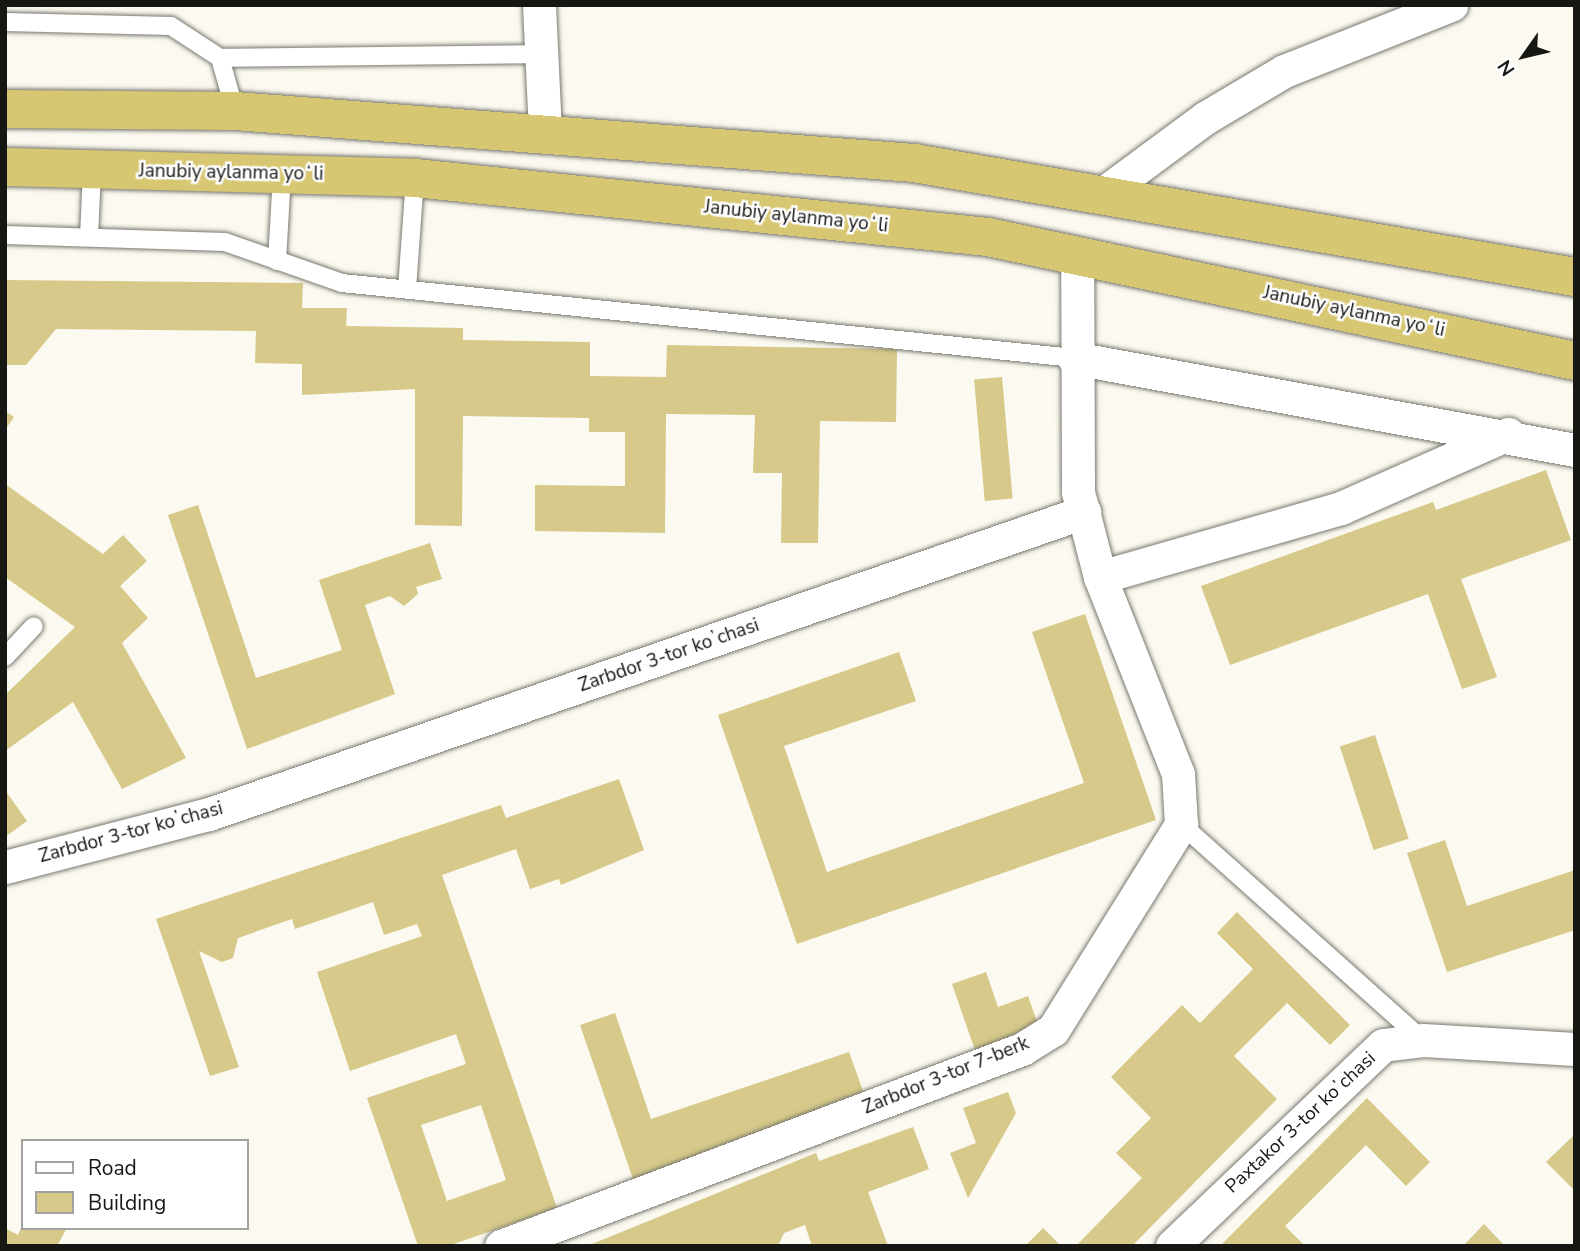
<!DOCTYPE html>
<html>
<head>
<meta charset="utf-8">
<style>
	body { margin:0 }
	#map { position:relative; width:1580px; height:1251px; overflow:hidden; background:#fbf9f0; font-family:"Nunito Sans",sans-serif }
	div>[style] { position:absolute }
	.building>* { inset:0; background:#d6c989; transform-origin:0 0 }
	.roads { filter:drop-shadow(0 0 2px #79786f) drop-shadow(0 0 2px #79786f) }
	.lane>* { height:18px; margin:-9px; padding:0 9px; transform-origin:9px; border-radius:9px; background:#fff }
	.street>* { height:33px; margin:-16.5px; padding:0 16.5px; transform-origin:16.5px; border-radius:16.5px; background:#fff }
	.highway>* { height:38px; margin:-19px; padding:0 19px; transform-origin:19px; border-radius:19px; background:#d7c672 }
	span { translate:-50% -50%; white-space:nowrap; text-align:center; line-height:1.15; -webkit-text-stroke:5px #fff; paint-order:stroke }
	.street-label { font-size:19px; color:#161613 }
	.frame { position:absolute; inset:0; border:7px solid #161613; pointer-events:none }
	.legend { position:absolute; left:21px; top:1139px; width:228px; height:91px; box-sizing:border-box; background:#fff; border:2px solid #a2a2a1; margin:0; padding:9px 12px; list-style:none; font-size:21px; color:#161613 }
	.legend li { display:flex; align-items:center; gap:14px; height:35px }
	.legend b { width:35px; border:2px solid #a2a2a1 }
	.north { position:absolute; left:1489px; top:21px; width:70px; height:70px; -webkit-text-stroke:5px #fff; paint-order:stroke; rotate:236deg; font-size:19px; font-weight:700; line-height:28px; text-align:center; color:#161613 }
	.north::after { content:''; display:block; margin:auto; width:24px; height:32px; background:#161613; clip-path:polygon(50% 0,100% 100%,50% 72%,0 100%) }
</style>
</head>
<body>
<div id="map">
	<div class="building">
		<div style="clip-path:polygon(5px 280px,303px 283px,302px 308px,347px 308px,346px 326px,463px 328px,463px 340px,590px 342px,590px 376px,666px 377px,667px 345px,897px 349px,896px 422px,820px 421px,818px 543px,781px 543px,782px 473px,753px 473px,755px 415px,666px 414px,665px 533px,535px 531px,535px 485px,625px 486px,625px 432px,589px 432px,589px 418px,463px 416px,462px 526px,415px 525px,415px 389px,302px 395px,302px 364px,255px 363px,256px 331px,56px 329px,26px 365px,5px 365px)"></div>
		<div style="left:1002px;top:377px;width:122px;height:28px;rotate:85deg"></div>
		<div style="clip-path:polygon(5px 411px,14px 417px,5px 430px)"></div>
		<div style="clip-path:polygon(1546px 470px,1571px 540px,1461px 579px,1497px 677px,1462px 689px,1428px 594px,1230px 665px,1201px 586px,1433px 502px,1436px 510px)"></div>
		<div style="clip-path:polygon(5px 484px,103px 554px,123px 535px,147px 561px,120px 586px,148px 618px,122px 643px,186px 758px,122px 789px,73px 702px,5px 751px,5px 695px,75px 627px,5px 577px)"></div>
		<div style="clip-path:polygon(198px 505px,256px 678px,342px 650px,319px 580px,430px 543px,442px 579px,416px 587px,418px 594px,404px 606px,390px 596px,365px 605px,395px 694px,247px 749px,168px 515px)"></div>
		<div style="clip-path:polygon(1085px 614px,1156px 820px,797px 944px,718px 715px,899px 652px,916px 701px,784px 746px,827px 872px,1084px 783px,1032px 632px)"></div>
		<div style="left:1375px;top:735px;width:109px;height:37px;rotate:72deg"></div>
		<div style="clip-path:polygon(evenodd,619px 779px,644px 850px,561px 885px,559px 879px,530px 889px,516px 849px,442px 875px,557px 1208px,448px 1246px,418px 1246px,367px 1098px,466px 1064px,456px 1034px,350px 1071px,317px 972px,422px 936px,417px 924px,384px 935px,373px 902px,295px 929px,292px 919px,238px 938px,233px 958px,222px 962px,199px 951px,239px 1067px,210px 1076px,156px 919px,501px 805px,506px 818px,619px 779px,481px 1105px,506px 1180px,447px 1201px,421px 1125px,481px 1105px)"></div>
		<div style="clip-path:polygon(5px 790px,27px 821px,5px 837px)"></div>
		<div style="clip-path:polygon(1445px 840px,1467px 906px,1575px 870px,1575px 930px,1447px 972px,1407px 853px)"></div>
		<div style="clip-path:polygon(1237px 912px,1350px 1025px,1330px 1045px,1287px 1003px,1234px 1056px,1277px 1099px,1132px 1246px,1076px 1246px,1142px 1178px,1116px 1153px,1151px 1118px,1111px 1077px,1182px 1005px,1200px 1023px,1253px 969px,1217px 933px)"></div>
		<div style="clip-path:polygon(986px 972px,998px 1007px,1028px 996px,1041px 1033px,977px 1056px,952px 984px)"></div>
		<div style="clip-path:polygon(615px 1013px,651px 1119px,849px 1052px,867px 1102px,634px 1182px,580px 1025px)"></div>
		<div style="clip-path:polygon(1008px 1092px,1016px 1113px,968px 1198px,950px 1153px,976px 1143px,963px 1108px)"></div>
		<div style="clip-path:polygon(1367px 1098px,1430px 1162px,1406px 1186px,1366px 1145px,1285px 1226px,1305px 1246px,1220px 1246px)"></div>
		<div style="clip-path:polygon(913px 1127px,929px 1169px,868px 1192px,888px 1246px,812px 1246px,805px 1225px,784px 1233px,778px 1246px,587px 1246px,816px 1153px,819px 1161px)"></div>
		<div style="clip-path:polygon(1575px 1134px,1575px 1191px,1546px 1162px)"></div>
		<div style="clip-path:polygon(1484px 1224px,1505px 1246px,1463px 1246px)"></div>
		<div style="clip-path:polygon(5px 1228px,18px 1235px,21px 1228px,67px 1228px,57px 1246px,5px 1246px)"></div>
		<div style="clip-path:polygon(1043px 1228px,1061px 1246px,1025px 1246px)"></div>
	</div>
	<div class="roads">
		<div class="lane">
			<div style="left:5px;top:22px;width:166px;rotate:1.4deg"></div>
			<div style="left:171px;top:26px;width:59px;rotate:33.1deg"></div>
			<div style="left:220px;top:58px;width:55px;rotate:74.2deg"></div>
			<div style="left:220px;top:58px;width:321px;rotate:-0.7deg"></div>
			<div style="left:5px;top:235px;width:220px;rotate:1.8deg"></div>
			<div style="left:225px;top:242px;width:124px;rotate:19.3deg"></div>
			<div style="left:342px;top:283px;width:736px;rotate:5.85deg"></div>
			<div style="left:89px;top:237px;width:67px;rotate:-87.4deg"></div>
			<div style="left:277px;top:261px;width:87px;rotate:-86.7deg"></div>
			<div style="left:407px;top:289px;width:111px;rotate:-85.9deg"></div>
			<div style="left:5px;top:657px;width:42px;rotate:-46.9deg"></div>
			<div style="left:1181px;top:824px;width:324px;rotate:41.8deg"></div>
		</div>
		<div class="street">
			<div style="left:539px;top:5px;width:127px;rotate:87.3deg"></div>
			<div style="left:1101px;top:195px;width:129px;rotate:-36.5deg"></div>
			<div style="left:1205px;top:118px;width:92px;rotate:-30.7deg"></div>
			<div style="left:1284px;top:71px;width:180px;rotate:-21.6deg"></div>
			<div style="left:1074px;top:358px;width:509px;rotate:10.41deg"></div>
			<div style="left:1100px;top:577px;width:251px;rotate:-16deg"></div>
			<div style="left:1341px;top:508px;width:183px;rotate:-23.9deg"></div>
			<div style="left:5px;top:867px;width:211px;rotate:-14.6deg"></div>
			<div style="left:209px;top:814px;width:926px;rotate:-19.04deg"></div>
			<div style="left:501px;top:1246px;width:557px;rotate:-20.71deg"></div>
			<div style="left:1022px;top:1049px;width:36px;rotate:-32deg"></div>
			<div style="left:1053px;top:1030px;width:243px;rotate:-58.1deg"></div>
			<div style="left:1181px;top:824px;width:50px;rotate:-93.4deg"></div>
			<div style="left:1178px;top:774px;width:212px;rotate:-111.6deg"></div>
			<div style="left:1100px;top:577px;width:88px;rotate:-104.5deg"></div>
			<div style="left:1078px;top:492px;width:237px;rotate:-90.2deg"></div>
			<div style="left:1172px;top:1246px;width:291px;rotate:-43.6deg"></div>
			<div style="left:1383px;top:1045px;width:40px;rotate:-7.1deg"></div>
			<div style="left:1423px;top:1040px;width:152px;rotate:3.4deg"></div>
		</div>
		<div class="highway">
			<div style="left:5px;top:109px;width:230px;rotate:0.5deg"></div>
			<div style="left:235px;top:111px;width:681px;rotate:4.38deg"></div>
			<div style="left:914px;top:163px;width:671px;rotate:9.79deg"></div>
			<div style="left:5px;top:167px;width:410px;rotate:1.5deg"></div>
			<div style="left:415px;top:178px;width:576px;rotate:5.88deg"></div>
			<div style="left:988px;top:237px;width:600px;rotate:11.93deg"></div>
		</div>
	</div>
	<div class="street-label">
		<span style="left:231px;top:173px;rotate:1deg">Janubiy aylanma yoʻli</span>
		<span style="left:796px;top:217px;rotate:6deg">Janubiy aylanma yoʻli</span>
		<span style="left:1354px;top:312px;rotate:12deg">Janubiy aylanma yoʻli</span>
		<span style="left:669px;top:656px;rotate:-19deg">Zarbdor 3-tor koʼchasi</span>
		<span style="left:131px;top:833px;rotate:-15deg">Zarbdor 3-tor koʼchasi</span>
		<span style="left:946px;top:1076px;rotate:-22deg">Zarbdor 3-tor 7-berk</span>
		<span style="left:1301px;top:1123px;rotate:-43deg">Paxtakor 3-tor koʼchasi</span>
	</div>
	<div class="frame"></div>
	<ul class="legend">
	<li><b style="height:9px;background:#fff"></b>Road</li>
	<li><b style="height:19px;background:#d6c989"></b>Building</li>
	</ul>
	<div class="north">N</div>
</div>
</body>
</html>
